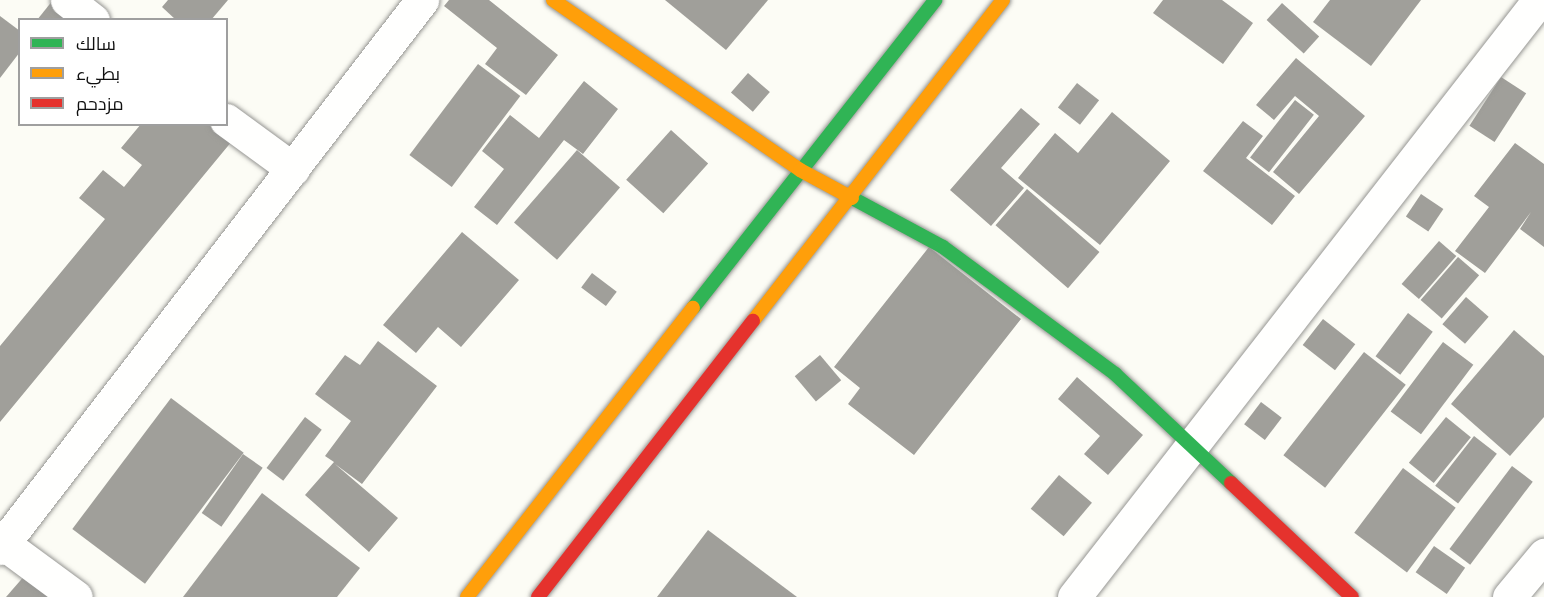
<!DOCTYPE html>
<html>
<head>
<meta charset="utf-8">
<style>
	body { margin:0 }
	#map { position:relative; width:1544px; height:597px; overflow:hidden; background:#fcfcf5; font-family:"Times New Roman",Cairo,serif }
	div>[style] { position:absolute }
	.building>* { inset:0; background:#a09f9a; transform-origin:0 0 }
	.roads { filter:drop-shadow(0 0 2px #969693) drop-shadow(0 0 2px #969693) }
	.street>* { height:33px; margin:-16.5px; padding:0 16.5px; transform-origin:16.5px; border-radius:16.5px; background:#fffffe }
	.fast>* { height:14px; margin:-7px; padding:0 7px; transform-origin:7px; border-radius:7px; background:#30b455 }
	.slow>* { height:14px; margin:-7px; padding:0 7px; transform-origin:7px; border-radius:7px; background:#ff9f0a }
	.jam>* { height:14px; margin:-7px; padding:0 7px; transform-origin:7px; border-radius:7px; background:#e5322d }
	span { translate:-50% -50%; white-space:nowrap; text-align:center; line-height:1.15; -webkit-text-stroke:6px #fff; paint-order:stroke }
	.legend { position:absolute; left:18px; top:18px; width:210px; height:108px; box-sizing:border-box; background:#fff; border:2px solid #9f9f9f; margin:0; padding:8px 10px; list-style:none; font-size:18px; color:#101010 }
	.legend li { display:flex; align-items:center; gap:12px; height:30px }
	.legend b { width:30px; border:2px solid #9f9f9f }
</style>
</head>
<body>
<div id="map">
	<div class="building">
		<div style="clip-path:polygon(53px 0,77px 20px,37px 20px)"></div>
		<div style="clip-path:polygon(168px 0,228px 0,211px 20px,176px 20px,162px 7px)"></div>
		<div style="clip-path:polygon(449px 0,489px 0,558px 55px,526px 95px,485px 64px,497px 48px,444px 6px)"></div>
		<div style="clip-path:polygon(665px 0,768px 0,726px 50px)"></div>
		<div style="clip-path:polygon(1163px 0,1222px 0,1253px 23px,1223px 64px,1153px 13px)"></div>
		<div style="clip-path:polygon(1330px 0,1421px 0,1371px 66px,1313px 22px)"></div>
		<div style="left:1282px;top:3px;width:50px;height:23px;rotate:42deg"></div>
		<div style="clip-path:polygon(0 16px,20px 31px,20px 52px,0 78px)"></div>
		<div style="clip-path:polygon(1296px 58px,1365px 116px,1299px 194px,1273px 172px,1319px 116px,1295px 96px,1274px 120px,1256px 105px)"></div>
		<div style="left:478px;top:64px;width:53px;height:114px;rotate:37deg"></div>
		<div style="left:748px;top:73px;width:29px;height:26px;rotate:41deg"></div>
		<div style="left:1501px;top:77px;width:30px;height:58px;rotate:33deg"></div>
		<div style="clip-path:polygon(584px 81px,618px 109px,583px 154px,564px 140px,497px 225px,474px 207px,504px 169px,482px 151px,510px 115px,539px 138px)"></div>
		<div style="left:1077px;top:83px;width:28px;height:31px;rotate:38deg"></div>
		<div style="left:1295px;top:100px;width:24px;height:73px;rotate:38deg"></div>
		<div style="clip-path:polygon(1021px 108px,1040px 124px,1001px 168px,1024px 188px,991px 226px,950px 190px)"></div>
		<div style="clip-path:polygon(1112px 112px,1170px 161px,1100px 245px,1018px 178px,1055px 133px,1078px 153px)"></div>
		<div style="clip-path:polygon(1243px 121px,1263px 136px,1246px 158px,1295px 196px,1272px 225px,1203px 171px)"></div>
		<div style="clip-path:polygon(141px 124px,225px 124px,237px 135px,0 422px,0 346px,105px 219px,79px 198px,103px 170px,124px 187px,142px 165px,121px 148px)"></div>
		<div style="left:671px;top:130px;width:50px;height:67px;rotate:42deg"></div>
		<div style="clip-path:polygon(1515px 143px,1544px 164px,1544px 247px,1520px 229px,1531px 212px,1485px 273px,1455px 251px,1489px 207px,1474px 196px)"></div>
		<div style="left:577px;top:150px;width:57px;height:96px;rotate:41deg"></div>
		<div style="left:1027px;top:189px;width:96px;height:48px;rotate:41deg"></div>
		<div style="left:1421px;top:194px;width:27px;height:27px;rotate:34deg"></div>
		<div style="clip-path:polygon(462px 232px,519px 280px,461px 347px,438px 327px,416px 353px,383px 325px)"></div>
		<div style="left:1439px;top:241px;width:23px;height:57px;rotate:41deg"></div>
		<div style="clip-path:polygon(929px 247px,1021px 319px,914px 455px,848px 404px,860px 388px,834px 367px)"></div>
		<div style="left:1458px;top:257px;width:28px;height:57px;rotate:41deg"></div>
		<div style="left:592px;top:273px;width:31px;height:18px;rotate:37deg"></div>
		<div style="left:1466px;top:297px;width:30px;height:36px;rotate:41deg"></div>
		<div style="left:1408px;top:313px;width:31px;height:54px;rotate:37deg"></div>
		<div style="left:1323px;top:319px;width:41px;height:33px;rotate:38deg"></div>
		<div style="clip-path:polygon(1514px 330px,1544px 356px,1544px 417px,1510px 456px,1451px 404px)"></div>
		<div style="clip-path:polygon(378px 341px,437px 386px,362px 484px,335px 464px,398px 518px,369px 552px,305px 495px,334px 462px,325px 456px,351px 421px,315px 394px,345px 355px,360px 365px)"></div>
		<div style="left:1443px;top:342px;width:38px;height:87px;rotate:37deg"></div>
		<div style="left:1364px;top:352px;width:53px;height:131px;rotate:38deg"></div>
		<div style="left:820px;top:355px;width:33px;height:33px;rotate:50deg"></div>
		<div style="clip-path:polygon(1077px 377px,1143px 435px,1108px 475px,1084px 454px,1100px 436px,1058px 399px)"></div>
		<div style="left:171px;top:398px;width:91px;height:164px;rotate:37deg"></div>
		<div style="left:1261px;top:402px;width:26px;height:28px;rotate:37deg"></div>
		<div style="left:305px;top:417px;width:21px;height:64px;rotate:37deg"></div>
		<div style="left:1446px;top:417px;width:32px;height:59px;rotate:39deg"></div>
		<div style="left:1474px;top:436px;width:29px;height:63px;rotate:38deg"></div>
		<div style="left:243px;top:454px;width:24px;height:72px;rotate:35deg"></div>
		<div style="left:1512px;top:466px;width:26px;height:104px;rotate:37deg"></div>
		<div style="left:1403px;top:468px;width:66px;height:81px;rotate:37deg"></div>
		<div style="left:1059px;top:475px;width:43px;height:44px;rotate:40deg"></div>
		<div style="clip-path:polygon(262px 493px,360px 568px,337px 597px,183px 597px)"></div>
		<div style="clip-path:polygon(708px 530px,797px 597px,657px 597px)"></div>
		<div style="left:1434px;top:546px;width:38px;height:32px;rotate:35deg"></div>
		<div style="clip-path:polygon(26px 574px,54px 597px,6px 597px)"></div>
	</div>
	<div class="roads">
		<div class="street">
			<div style="left:67px;top:0;width:33px;rotate:38deg"></div>
			<div style="left:226px;top:120px;width:83px;rotate:36.2deg"></div>
			<div style="left:4px;top:544px;width:89px;rotate:36.4deg"></div>
			<div style="left:0;top:548px;width:692px;rotate:-52.4deg"></div>
			<div style="left:1074px;top:597px;width:757px;rotate:-52.09deg"></div>
			<div style="left:1509px;top:597px;width:55px;rotate:-50.2deg"></div>
		</div>
		<div class="fast">
			<div style="left:852px;top:198px;width:103px;rotate:28.3deg"></div>
			<div style="left:943px;top:247px;width:214px;rotate:36.4deg"></div>
			<div style="left:1115px;top:374px;width:159px;rotate:43.2deg"></div>
			<div style="left:693px;top:308px;width:392px;rotate:-51.8deg"></div>
		</div>
		<div class="slow">
			<div style="left:553px;top:0;width:300px;rotate:34.5deg"></div>
			<div style="left:800px;top:170px;width:59px;rotate:28.3deg"></div>
			<div style="left:753px;top:321px;width:407px;rotate:-52.1deg"></div>
			<div style="left:467px;top:597px;width:367px;rotate:-52deg"></div>
		</div>
		<div class="jam">
			<div style="left:1231px;top:483px;width:166px;rotate:43.3deg"></div>
			<div style="left:538px;top:597px;width:350px;rotate:-52.1deg"></div>
		</div>
	</div>
	<ul class="legend">
	<li><b style="height:8px;background:#30b455"></b>سالك</li>
	<li><b style="height:8px;background:#ff9f0a"></b>بطيء</li>
	<li><b style="height:8px;background:#e5322d"></b>مزدحم</li>
	</ul>
</div>
</body>
</html>
